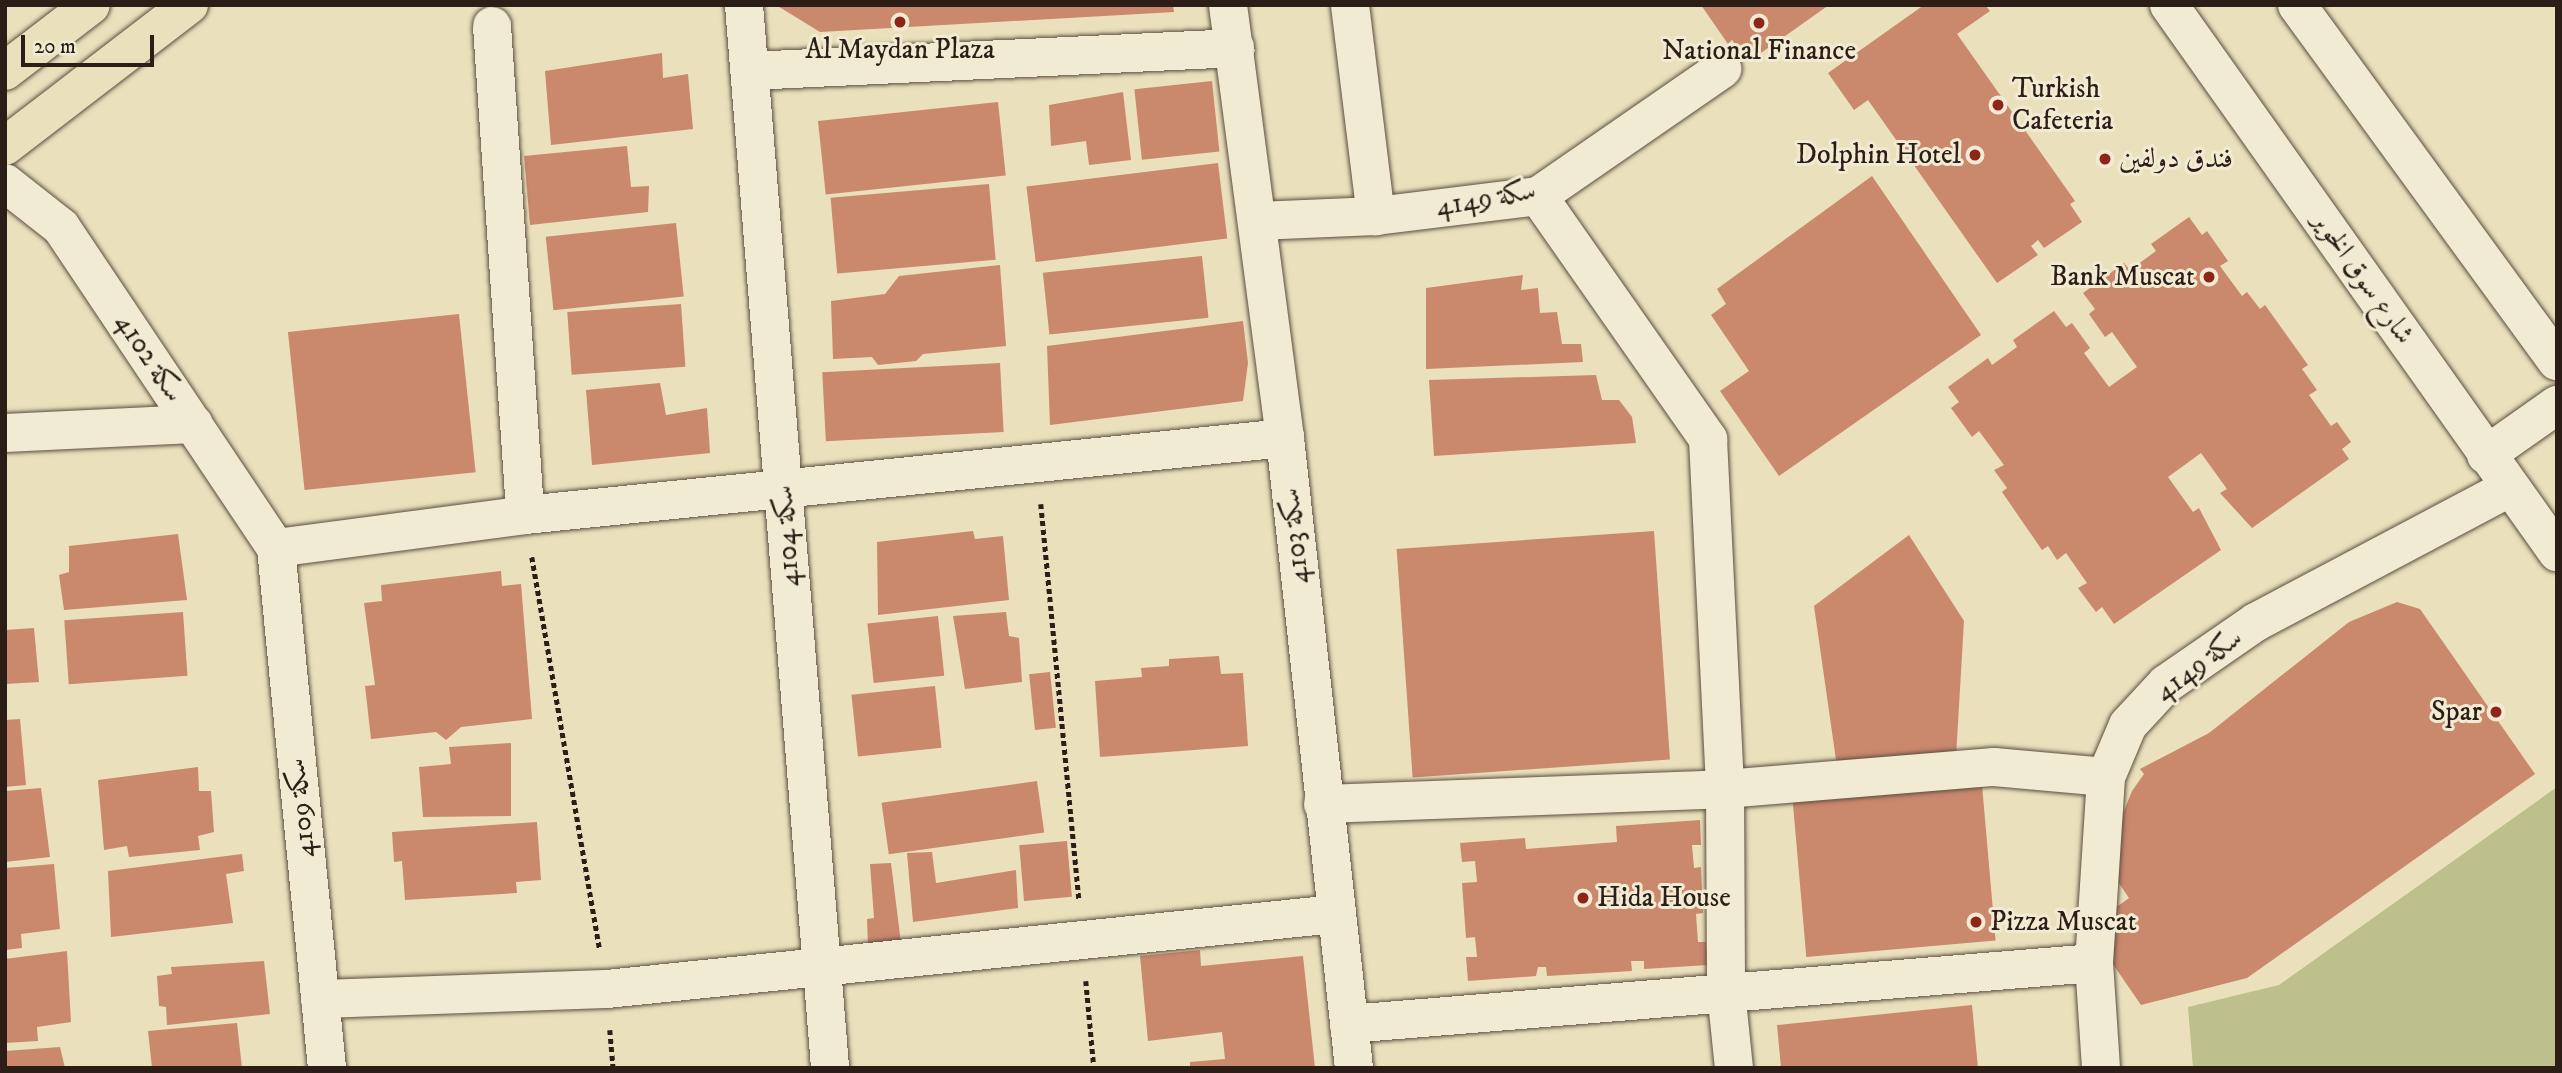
<!DOCTYPE html>
<html>
<head>
<meta charset="utf-8">
<style>
	body { margin:0 }
	#map { position:relative; width:2562px; height:1073px; overflow:hidden; background:#eae0bc; font-family:"IM FELL DW Pica",Amiri,serif }
	div>[style] { position:absolute }
	.green>* { inset:0; background:#bdc08c }
	.building>* { inset:0; background:#ca886d; transform-origin:0 0 }
	.path>* { height:4.5px; margin-top:-2.25px; transform-origin:0; background:repeating-linear-gradient(90deg,#2c1e17 0 5px,transparent 0 8.5px) }
	.roads { filter:drop-shadow(0 0 2px #5c4e40) drop-shadow(0 0 2px #5c4e40) }
	.minor>* { height:38px; margin:-19px; padding:0 19px; transform-origin:19px; border-radius:19px; background:#f1ebd3 }
	.major>* { height:38px; margin:-19px; padding:0 19px; transform-origin:19px; border-radius:19px; background:#eae0bc }
	.dots>* { width:19px; height:19px; translate:-50% -50%; box-sizing:border-box; border:4px solid #f1ebd3; border-radius:50% }
	span { translate:-50% -50%; white-space:nowrap; text-align:center; line-height:1.15; -webkit-text-stroke:6px #f1ebd3; paint-order:stroke }
	.poi-label { font-size:28px; color:#2c1e17 }
	.left { translate:0 -50%; text-align:left }
	.right { translate:-100% -50%; text-align:right }
	.street-label { font-size:28px; color:#2c1e17 }
	.frame { position:absolute; inset:0; border:7px solid #2c1e17; pointer-events:none }
	.scale { position:absolute; left:21px; top:35px; width:133px; height:32px; box-sizing:border-box; border:4px solid #2c1e17; border-top:0; padding-left:9px; font-size:21px; line-height:24px; white-space:nowrap; color:#2c1e17; -webkit-text-stroke:5px #f1ebd3; paint-order:stroke }
</style>
</head>
<body>
<div id="map">
	<div class="green">
		<div style="clip-path:polygon(2557px 787px,2557px 1068px,2193px 1068px,2188px 1007px,2279px 985px)"></div>
	</div>
	<div class="building">
		<div style="clip-path:polygon(776px 5px,1173px 5px,1174px 12px,820px 32px)"></div>
		<div style="clip-path:polygon(1701px 5px,1829px 5px,1748px 62px,1732px 40px,1728px 44px)"></div>
		<div style="clip-path:polygon(1924px 5px,1985px 5px,1990px 11px,1957px 34px,2075px 201px,2070px 204px,2082px 222px,2044px 248px,2038px 240px,2031px 246px,2038px 255px,1997px 283px,1868px 100px,1854px 110px,1828px 73px)"></div>
		<div style="clip-path:polygon(662px 53px,663px 78px,688px 74px,693px 129px,551px 145px,545px 71px)"></div>
		<div style="left:1212px;top:81px;width:71px;height:78px;rotate:84deg"></div>
		<div style="clip-path:polygon(1123px 92px,1131px 160px,1089px 165px,1086px 141px,1051px 146px,1049px 105px)"></div>
		<div style="left:998px;top:102px;width:74px;height:181px;rotate:84deg"></div>
		<div style="clip-path:polygon(627px 146px,631px 187px,649px 186px,648px 212px,530px 225px,524px 156px)"></div>
		<div style="left:1218px;top:163px;width:76px;height:193px;rotate:83deg"></div>
		<div style="clip-path:polygon(1872px 176px,1981px 335px,1779px 476px,1720px 391px,1749px 371px,1711px 315px,1726px 304px,1717px 289px)"></div>
		<div style="left:989px;top:184px;width:76px;height:159px;rotate:85deg"></div>
		<div style="clip-path:polygon(2189px 217px,2202px 235px,2207px 231px,2228px 261px,2220px 266px,2242px 296px,2247px 292px,2260px 309px,2265px 305px,2308px 365px,2302px 369px,2317px 390px,2309px 395px,2331px 426px,2337px 422px,2351px 442px,2342px 449px,2349px 459px,2252px 528px,2220px 493px,2227px 489px,2201px 453px,2168px 477px,2193px 512px,2199px 508px,2221px 550px,2114px 624px,2102px 607px,2096px 612px,2078px 588px,2087px 583px,2066px 553px,2057px 560px,2048px 546px,2042px 550px,2002px 492px,2007px 488px,1994px 470px,2004px 465px,1979px 431px,1972px 437px,1951px 408px,1959px 402px,1948px 387px,1988px 358px,1992px 365px,2017px 347px,2013px 340px,2054px 311px,2066px 327px,2072px 323px,2090px 348px,2084px 353px,2109px 387px,2137px 367px,2112px 332px,2105px 337px,2089px 314px,2095px 309px,2083px 293px,2124px 263px,2130px 270px,2156px 251px,2151px 244px)"></div>
		<div style="left:676px;top:223px;width:74px;height:131px;rotate:84deg"></div>
		<div style="left:1202px;top:256px;width:62px;height:160px;rotate:84deg"></div>
		<div style="clip-path:polygon(1000px 265px,1006px 346px,923px 354px,916px 361px,878px 365px,872px 357px,833px 359px,831px 301px,885px 294px,899px 276px)"></div>
		<div style="clip-path:polygon(1523px 275px,1521px 290px,1538px 288px,1540px 313px,1557px 312px,1562px 344px,1581px 344px,1583px 362px,1426px 369px,1426px 288px)"></div>
		<div style="left:681px;top:304px;width:63px;height:114px;rotate:86deg"></div>
		<div style="left:459px;top:314px;width:159px;height:172px;rotate:84deg"></div>
		<div style="clip-path:polygon(1243px 321px,1248px 363px,1243px 401px,1050px 425px,1047px 346px)"></div>
		<div style="left:1000px;top:363px;width:69px;height:178px;rotate:87deg"></div>
		<div style="clip-path:polygon(1596px 375px,1602px 400px,1619px 400px,1632px 417px,1636px 443px,1434px 456px,1429px 380px)"></div>
		<div style="clip-path:polygon(660px 383px,666px 415px,707px 408px,710px 453px,592px 465px,586px 390px)"></div>
		<div style="clip-path:polygon(973px 531px,975px 539px,1003px 536px,1009px 600px,878px 615px,877px 542px)"></div>
		<div style="left:1654px;top:531px;width:229px;height:258px;rotate:86deg"></div>
		<div style="clip-path:polygon(178px 534px,187px 600px,64px 610px,59px 575px,69px 572px,69px 546px)"></div>
		<div style="clip-path:polygon(1909px 535px,1964px 621px,1956px 757px,1838px 774px,1814px 606px)"></div>
		<div style="clip-path:polygon(501px 571px,502px 586px,521px 584px,532px 719px,461px 727px,446px 740px,436px 732px,371px 739px,365px 686px,375px 685px,364px 603px,382px 601px,381px 585px)"></div>
		<div style="clip-path:polygon(2397px 602px,2420px 609px,2535px 774px,2247px 978px,2141px 1005px,2108px 957px,2097px 921px,2129px 898px,2104px 861px,2132px 791px,2144px 774px,2140px 769px,2209px 733px,2349px 622px)"></div>
		<div style="left:183px;top:612px;width:64px;height:119px;rotate:86deg"></div>
		<div style="clip-path:polygon(1006px 612px,1009px 636px,1019px 638px,1022px 682px,965px 689px,953px 616px)"></div>
		<div style="left:938px;top:616px;width:60px;height:71px;rotate:84deg"></div>
		<div style="clip-path:polygon(34px 628px,39px 682px,5px 684px,5px 630px)"></div>
		<div style="clip-path:polygon(1219px 656px,1221px 674px,1243px 673px,1248px 746px,1100px 757px,1095px 681px,1142px 677px,1141px 668px,1169px 666px,1169px 659px)"></div>
		<div style="left:1050px;top:672px;width:56px;height:21px;rotate:84deg"></div>
		<div style="left:935px;top:686px;width:62px;height:84px;rotate:84deg"></div>
		<div style="clip-path:polygon(20px 719px,26px 785px,5px 787px,5px 720px)"></div>
		<div style="clip-path:polygon(511px 743px,511px 816px,423px 817px,419px 767px,451px 764px,449px 747px)"></div>
		<div style="clip-path:polygon(198px 767px,199px 791px,211px 791px,214px 832px,198px 836px,200px 850px,129px 857px,127px 846px,104px 850px,98px 780px)"></div>
		<div style="left:1037px;top:781px;width:52px;height:157px;rotate:82deg"></div>
		<div style="left:1982px;top:785px;width:156px;height:190px;rotate:85deg"></div>
		<div style="clip-path:polygon(41px 788px,50px 857px,5px 862px,5px 791px)"></div>
		<div style="clip-path:polygon(1700px 820px,1701px 845px,1692px 845px,1694px 868px,1701px 867px,1703px 913px,1696px 914px,1698px 942px,1706px 942px,1708px 965px,1644px 969px,1644px 961px,1631px 961px,1632px 971px,1547px 976px,1546px 967px,1538px 967px,1536px 976px,1468px 981px,1466px 957px,1477px 957px,1475px 937px,1466px 938px,1462px 883px,1477px 882px,1475px 861px,1462px 862px,1460px 843px,1525px 838px,1526px 849px,1617px 842px,1616px 826px)"></div>
		<div style="clip-path:polygon(537px 822px,541px 880px,516px 882px,517px 893px,405px 900px,402px 861px,394px 862px,392px 832px)"></div>
		<div style="left:1067px;top:841px;width:56px;height:48px;rotate:85deg"></div>
		<div style="clip-path:polygon(932px 852px,936px 883px,1016px 870px,1018px 908px,913px 922px,907px 853px)"></div>
		<div style="clip-path:polygon(242px 854px,244px 871px,226px 874px,233px 923px,111px 937px,108px 871px)"></div>
		<div style="clip-path:polygon(891px 863px,901px 943px,868px 945px,867px 919px,874px 918px,870px 864px)"></div>
		<div style="clip-path:polygon(54px 864px,60px 929px,21px 934px,22px 948px,5px 950px,5px 868px)"></div>
		<div style="clip-path:polygon(1200px 950px,1201px 966px,1303px 956px,1315px 1068px,1190px 1068px,1190px 1062px,1225px 1059px,1222px 1032px,1148px 1041px,1140px 956px)"></div>
		<div style="clip-path:polygon(67px 951px,71px 1022px,37px 1027px,38px 1041px,5px 1043px,5px 959px)"></div>
		<div style="clip-path:polygon(264px 961px,270px 1014px,167px 1025px,166px 1007px,159px 1006px,157px 976px,172px 974px,171px 967px)"></div>
		<div style="clip-path:polygon(1972px 1005px,1978px 1068px,1781px 1068px,1777px 1025px)"></div>
		<div style="clip-path:polygon(237px 1023px,242px 1068px,152px 1068px,148px 1031px)"></div>
		<div style="clip-path:polygon(60px 1047px,65px 1068px,5px 1068px,5px 1051px)"></div>
	</div>
	<div class="path">
		<div style="left:1041px;top:504px;width:398px;rotate:84.5deg"></div>
		<div style="left:532px;top:557px;width:398px;rotate:80.2deg"></div>
		<div style="left:1086px;top:981px;width:87px;rotate:84.7deg"></div>
		<div style="left:610px;top:1030px;width:38px;rotate:85deg"></div>
	</div>
	<div class="roads">
		<div class="minor">
			<div style="left:744px;top:5px;width:1066px;rotate:85.37deg"></div>
			<div style="left:1228px;top:5px;width:437px;rotate:82.5deg"></div>
			<div style="left:1285px;top:438px;width:634px;rotate:83.75deg"></div>
			<div style="left:1350px;top:5px;width:213px;rotate:83deg"></div>
			<div style="left:2169px;top:5px;width:671px;rotate:54.65deg"></div>
			<div style="left:2297px;top:5px;width:441px;rotate:53.9deg"></div>
			<div style="left:492px;top:26px;width:490px;rotate:86.1deg"></div>
			<div style="left:750px;top:71px;width:486px;rotate:-2.7deg"></div>
			<div style="left:5px;top:183px;width:71px;rotate:38.2deg"></div>
			<div style="left:61px;top:227px;width:386px;rotate:56.2deg"></div>
			<div style="left:276px;top:548px;width:522px;rotate:84.4deg"></div>
			<div style="left:1538px;top:196px;width:297px;rotate:55deg"></div>
			<div style="left:1708px;top:439px;width:350px;rotate:87.2deg"></div>
			<div style="left:1725px;top:789px;width:202px;rotate:89.7deg"></div>
			<div style="left:1726px;top:991px;width:77px;rotate:84.1deg"></div>
			<div style="left:1257px;top:221px;width:119px;rotate:-2.4deg"></div>
			<div style="left:1376px;top:216px;width:163px;rotate:-7deg"></div>
			<div style="left:1538px;top:196px;width:224px;rotate:-34.6deg"></div>
			<div style="left:5px;top:433px;width:189px;rotate:-2.7deg"></div>
			<div style="left:2486px;top:455px;width:87px;rotate:-35.2deg"></div>
			<div style="left:276px;top:548px;width:251px;rotate:-7.5deg"></div>
			<div style="left:525px;top:515px;width:764px;rotate:-5.79deg"></div>
			<div style="left:1323px;top:804px;width:402px;rotate:-2.1deg"></div>
			<div style="left:1725px;top:789px;width:270px;rotate:-4.7deg"></div>
			<div style="left:1994px;top:767px;width:112px;rotate:5.1deg"></div>
			<div style="left:320px;top:999px;width:287px;rotate:-2deg"></div>
			<div style="left:607px;top:989px;width:732px;rotate:-5.88deg"></div>
			<div style="left:1349px;top:1024px;width:747px;rotate:-4.68deg"></div>
			<div style="left:2101px;top:1068px;width:105px;rotate:-93.8deg"></div>
			<div style="left:2094px;top:963px;width:186px;rotate:-86.3deg"></div>
			<div style="left:2106px;top:777px;width:56px;rotate:-67.1deg"></div>
			<div style="left:2128px;top:725px;width:56px;rotate:-47.2deg"></div>
			<div style="left:2166px;top:684px;width:109px;rotate:-34.6deg"></div>
			<div style="left:2256px;top:622px;width:286px;rotate:-27.9deg"></div>
		</div>
		<div class="major">
			<div style="left:5px;top:71px;width:108px;rotate:-37.5deg"></div>
			<div style="left:5px;top:146px;width:232px;rotate:-37.5deg"></div>
		</div>
	</div>
	<div class="dots">
		<div style="left:900px;top:22px;background:#8f2418"></div>
		<div style="left:1759px;top:23px;background:#8f2418"></div>
		<div style="left:1998px;top:105px;background:#8f2418"></div>
		<div style="left:1975px;top:155px;background:#8f2418"></div>
		<div style="left:2105px;top:159px;background:#8f2418"></div>
		<div style="left:2209px;top:277px;background:#8f2418"></div>
		<div style="left:2496px;top:712px;background:#8f2418"></div>
		<div style="left:1583px;top:898px;background:#8f2418"></div>
		<div style="left:1976px;top:922px;background:#8f2418"></div>
	</div>
	<div class="poi-label">
		<span style="left:900px;top:50px">Al Maydan Plaza</span>
		<span style="left:1759px;top:51px">National Finance</span>
		<span class="left" style="left:2012px;top:105px">Turkish<br>Cafeteria</span>
		<span class="right" style="left:1961px;top:155px">Dolphin Hotel</span>
		<span class="left" style="left:2119px;top:159px">فندق دولفين</span>
		<span class="right" style="left:2195px;top:277px">Bank Muscat</span>
		<span class="right" style="left:2482px;top:712px">Spar</span>
		<span class="left" style="left:1597px;top:898px">Hida House</span>
		<span class="left" style="left:1990px;top:922px">Pizza Muscat</span>
	</div>
	<div class="street-label">
		<span style="left:1486px;top:199px;rotate:-10deg">سكة 4149</span>
		<span style="left:2363px;top:278px;rotate:55deg">شارع سوق الخوير</span>
		<span style="left:149px;top:358px;rotate:56deg">سكة 4102</span>
		<span style="left:787px;top:536px;rotate:-94deg">سكة 4104</span>
		<span style="left:1295px;top:536px;rotate:-96deg">سكة 4103</span>
		<span style="left:2199px;top:665px;rotate:-37deg">سكة 4149</span>
		<span style="left:301px;top:808px;rotate:-96deg">سكة 4109</span>
	</div>
	<div class="frame"></div>
	<div class="scale">20 m</div>
</div>
</body>
</html>
